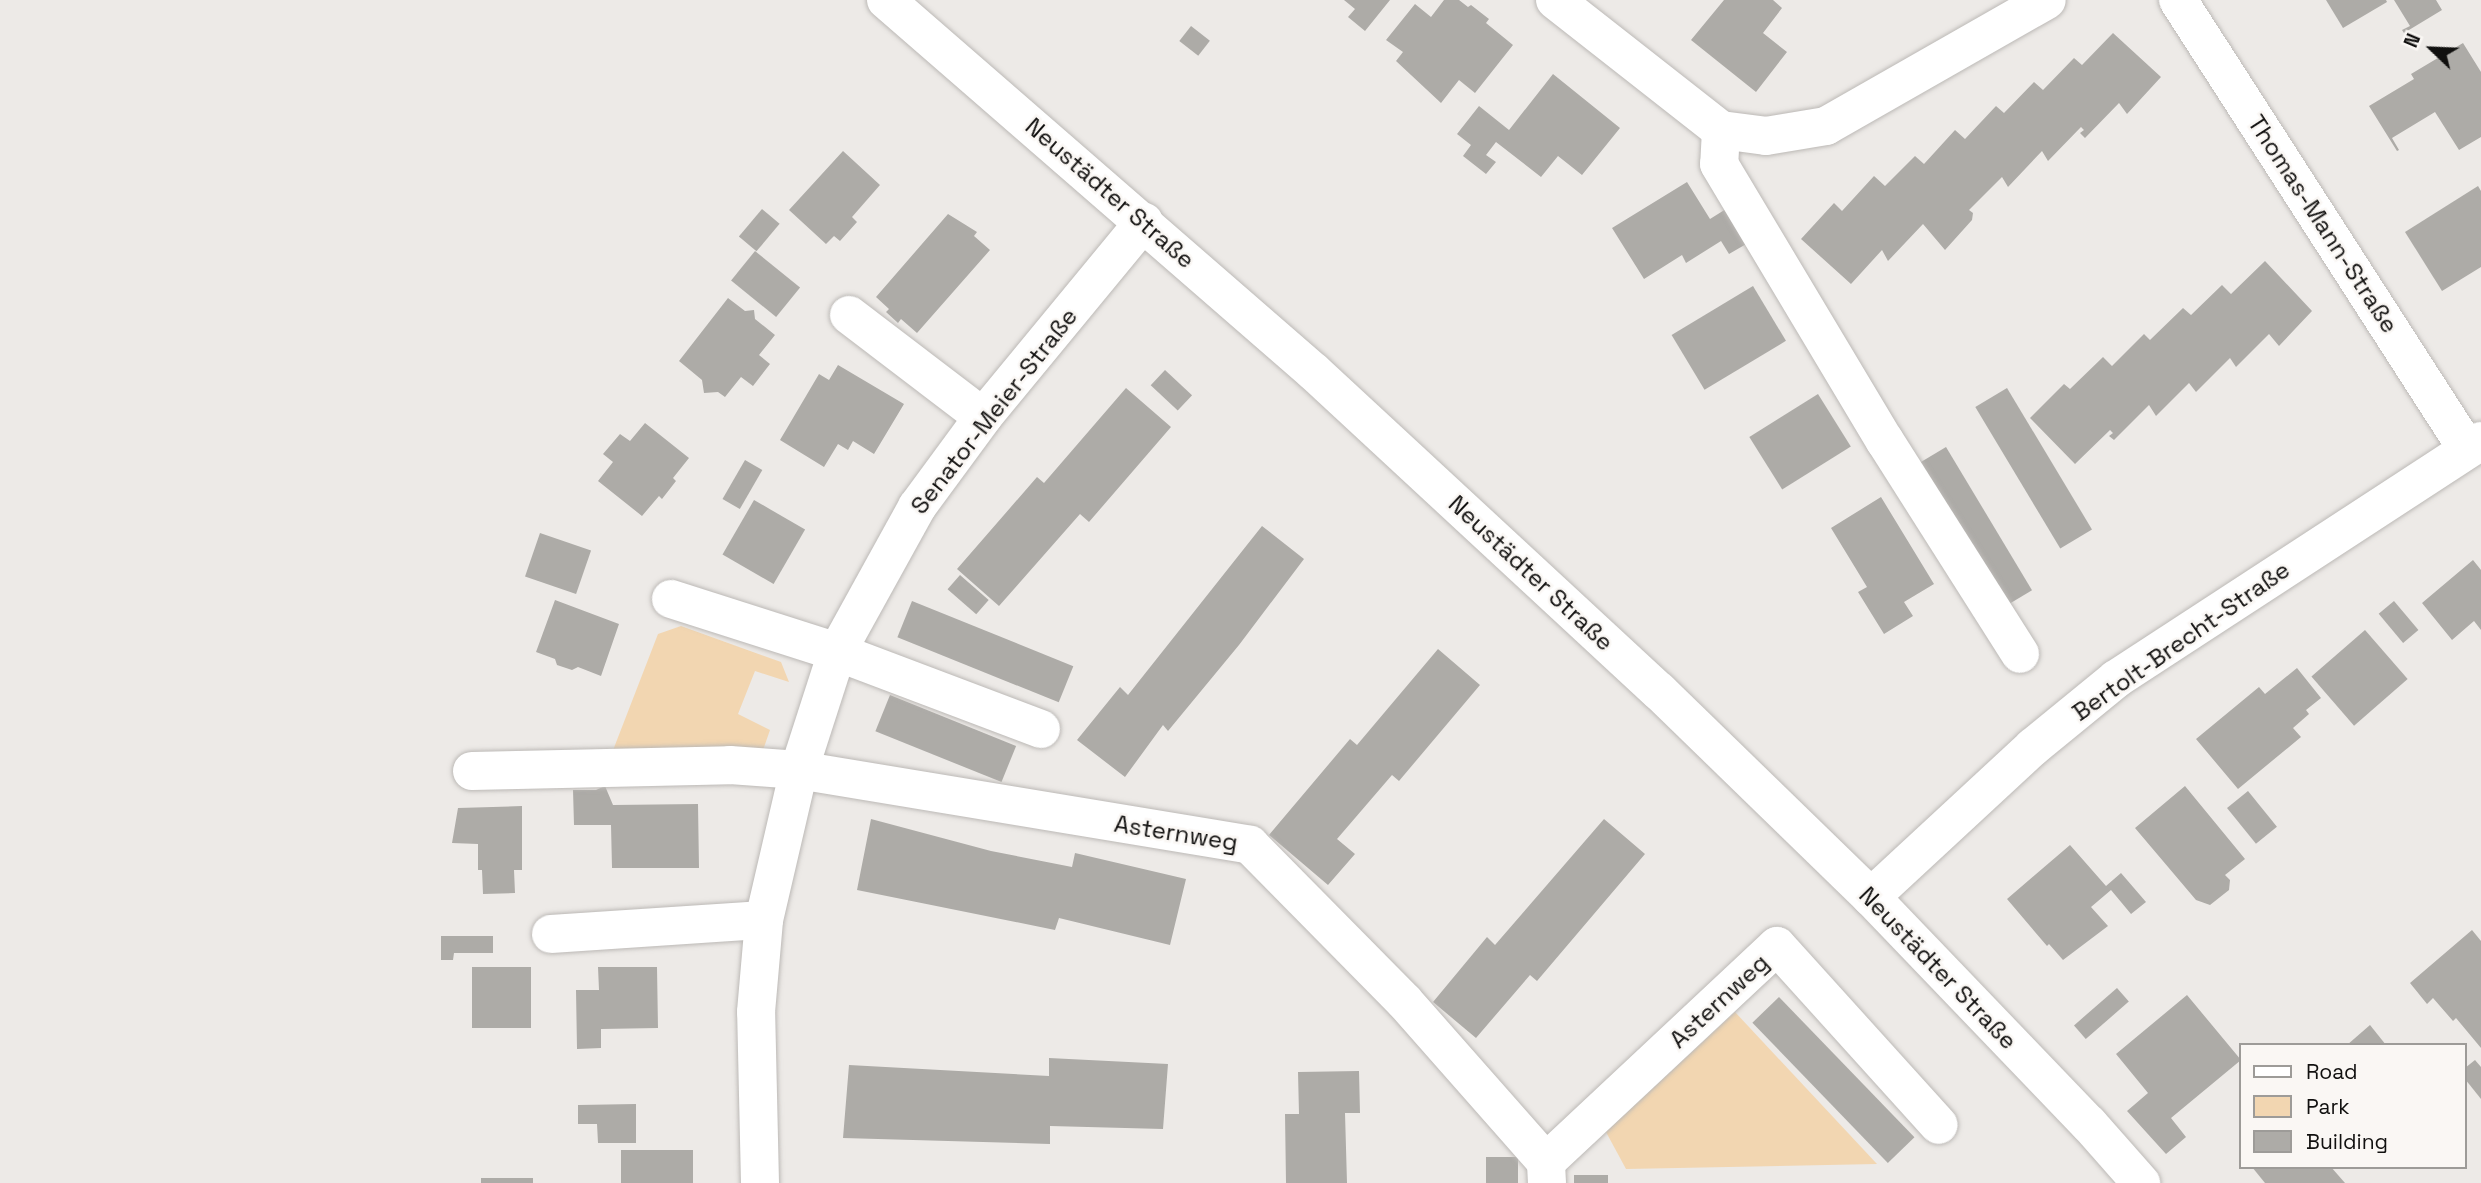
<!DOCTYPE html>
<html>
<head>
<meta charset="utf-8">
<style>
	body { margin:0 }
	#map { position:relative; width:2481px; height:1183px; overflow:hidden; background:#edeae7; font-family:"Space Grotesk",sans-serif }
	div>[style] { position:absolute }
	.green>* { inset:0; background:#f2d6b1 }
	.building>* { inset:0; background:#adaba7; transform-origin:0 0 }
	.roads { filter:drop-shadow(0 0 2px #bcb9b6) drop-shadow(0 0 2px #bcb9b6) }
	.minor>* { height:38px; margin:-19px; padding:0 19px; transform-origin:19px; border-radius:19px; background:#fff }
	.major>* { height:38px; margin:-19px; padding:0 19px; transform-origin:19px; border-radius:19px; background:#fff }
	span { translate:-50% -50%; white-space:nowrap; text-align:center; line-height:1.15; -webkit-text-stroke:5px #faf7f4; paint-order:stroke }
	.street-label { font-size:24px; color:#11100f }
	.legend { position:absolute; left:2239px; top:1043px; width:228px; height:126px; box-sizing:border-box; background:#faf7f4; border:2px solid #9d9b98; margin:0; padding:9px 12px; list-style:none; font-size:21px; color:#11100f }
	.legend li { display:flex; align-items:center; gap:14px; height:35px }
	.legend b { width:35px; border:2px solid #9d9b98 }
	.north { position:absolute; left:2397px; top:14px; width:70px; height:70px; -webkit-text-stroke:5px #faf7f4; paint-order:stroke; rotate:293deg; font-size:19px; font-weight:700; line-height:28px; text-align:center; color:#11100f }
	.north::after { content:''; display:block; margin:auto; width:24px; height:32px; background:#11100f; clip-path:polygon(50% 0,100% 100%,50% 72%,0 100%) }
</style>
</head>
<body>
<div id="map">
	<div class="green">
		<div style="clip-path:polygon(681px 626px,781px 662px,789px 682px,755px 671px,738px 714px,770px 730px,761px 756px,610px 758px,658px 634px)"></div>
		<div style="clip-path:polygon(1735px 1012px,1877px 1164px,1626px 1169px,1606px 1132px)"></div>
	</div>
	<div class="building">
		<div style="clip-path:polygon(1344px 0,1390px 0,1365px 31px,1348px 17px,1355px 9px)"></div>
		<div style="clip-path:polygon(1444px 0,1459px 0,1468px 7px,1471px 5px,1489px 19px,1486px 23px,1513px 45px,1475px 93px,1459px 80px,1441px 103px,1396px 61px,1403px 52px,1386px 40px,1415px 4px,1431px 17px)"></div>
		<div style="clip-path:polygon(1724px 0,1773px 0,1782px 8px,1763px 33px,1787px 52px,1756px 92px,1691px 40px)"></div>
		<div style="clip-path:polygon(2326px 0,2386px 0,2387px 2px,2343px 28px)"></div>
		<div style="clip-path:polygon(2394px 0,2436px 0,2442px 10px,2404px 33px,2402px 30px,2410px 26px)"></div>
		<div style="left:1191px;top:26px;width:24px;height:19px;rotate:38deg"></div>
		<div style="clip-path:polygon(2113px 33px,2161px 77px,2127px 114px,2119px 103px,2085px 138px,2080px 133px,2084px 130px,2081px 127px,2048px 161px,2042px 151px,2008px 187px,2002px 177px,1969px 210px,1973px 213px,1972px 220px,1945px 250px,1923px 224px,1888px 261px,1882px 250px,1851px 284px,1801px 239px,1834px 203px,1842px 211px,1874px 176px,1885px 186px,1915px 156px,1924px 164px,1955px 130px,1965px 139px,1996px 106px,2004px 113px,2034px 82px,2043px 90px,2074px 58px,2082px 65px)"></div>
		<div style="clip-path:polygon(2463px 43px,2481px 72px,2481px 137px,2459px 150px,2435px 112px,2392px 138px,2399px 150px,2397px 151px,2369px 106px,2414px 79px,2411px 74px)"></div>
		<div style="clip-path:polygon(1553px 74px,1620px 128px,1582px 175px,1558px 156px,1541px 177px,1496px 142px,1486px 155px,1496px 162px,1486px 174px,1463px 156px,1471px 145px,1457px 134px,1479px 106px,1509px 130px)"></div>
		<div style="clip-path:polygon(843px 151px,880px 185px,852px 217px,857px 222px,840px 241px,834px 236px,826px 244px,789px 210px)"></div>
		<div style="clip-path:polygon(1687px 182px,1710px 219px,1726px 209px,1748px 243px,1729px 254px,1721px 241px,1686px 263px,1682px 255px,1644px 279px,1612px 228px)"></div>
		<div style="clip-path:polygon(2478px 186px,2481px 191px,2481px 267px,2442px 291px,2405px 232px)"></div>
		<div style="left:762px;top:209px;width:23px;height:36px;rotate:40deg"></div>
		<div style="clip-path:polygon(948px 214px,977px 232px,974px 236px,990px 250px,917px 333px,901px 319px,898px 323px,886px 312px,889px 309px,876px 297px)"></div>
		<div style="left:755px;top:251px;width:58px;height:38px;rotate:39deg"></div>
		<div style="clip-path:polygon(2265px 261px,2312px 311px,2279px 346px,2269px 334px,2236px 367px,2230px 358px,2196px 392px,2189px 383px,2156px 416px,2149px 405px,2114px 440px,2109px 436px,2113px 433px,2110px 430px,2075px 464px,2030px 418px,2064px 384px,2070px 389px,2103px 357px,2112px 366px,2144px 334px,2150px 340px,2183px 308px,2191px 315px,2222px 285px,2231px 294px)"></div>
		<div style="left:1753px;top:286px;width:64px;height:95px;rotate:59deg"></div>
		<div style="clip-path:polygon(728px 298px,745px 311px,754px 310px,755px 319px,775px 335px,759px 355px,770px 364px,753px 386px,741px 377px,725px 397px,718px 392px,704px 393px,702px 380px,679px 361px)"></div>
		<div style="clip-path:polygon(838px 365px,904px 404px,874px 454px,853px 441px,848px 450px,838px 444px,824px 467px,780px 440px,819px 374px,829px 380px)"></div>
		<div style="left:1165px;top:370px;width:37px;height:21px;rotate:43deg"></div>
		<div style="clip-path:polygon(1126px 388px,1171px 427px,1089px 522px,1080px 514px,999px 606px,957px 569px,1037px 477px,1044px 483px)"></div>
		<div style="left:2007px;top:388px;width:165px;height:37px;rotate:59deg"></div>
		<div style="left:1818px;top:394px;width:62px;height:81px;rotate:58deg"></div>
		<div style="clip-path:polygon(645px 423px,689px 458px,673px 478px,676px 481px,662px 499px,659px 496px,642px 516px,598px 481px,613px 462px,603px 454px,620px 434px,630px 441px)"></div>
		<div style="left:1946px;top:447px;width:167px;height:39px;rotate:59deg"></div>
		<div style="left:745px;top:460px;width:20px;height:45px;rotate:30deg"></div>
		<div style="clip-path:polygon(1881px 497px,1934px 584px,1904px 602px,1913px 616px,1884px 634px,1858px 592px,1867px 587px,1831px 528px)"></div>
		<div style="left:754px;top:500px;width:59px;height:63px;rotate:30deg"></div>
		<div style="clip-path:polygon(1262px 526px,1304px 559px,1239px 645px,1168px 731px,1163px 725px,1125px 777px,1077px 740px,1120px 687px,1128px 695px)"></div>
		<div style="left:540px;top:533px;width:54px;height:46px;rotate:19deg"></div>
		<div style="clip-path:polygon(2473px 560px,2481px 570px,2481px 630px,2474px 621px,2452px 640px,2422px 603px)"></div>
		<div style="left:960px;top:575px;width:38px;height:19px;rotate:41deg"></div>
		<div style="clip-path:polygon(555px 600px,619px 624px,601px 676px,578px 667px,572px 670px,557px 665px,555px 659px,536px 652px)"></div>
		<div style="left:912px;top:601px;width:174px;height:39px;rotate:22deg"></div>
		<div style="left:2394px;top:601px;width:38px;height:20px;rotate:50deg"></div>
		<div style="left:2365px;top:630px;width:65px;height:71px;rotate:49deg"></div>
		<div style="clip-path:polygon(1438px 649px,1480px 685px,1399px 781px,1392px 775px,1337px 839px,1355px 854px,1328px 885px,1269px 835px,1350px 739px,1357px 745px)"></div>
		<div style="clip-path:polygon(2297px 668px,2321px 698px,2306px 710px,2309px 714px,2293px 728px,2301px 737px,2238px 789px,2196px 739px,2259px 687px,2265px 694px)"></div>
		<div style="left:890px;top:695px;width:136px;height:39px;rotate:22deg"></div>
		<div style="clip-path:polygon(605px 786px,613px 805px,698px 804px,699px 868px,612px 868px,611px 825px,574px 825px,573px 790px,596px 790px)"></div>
		<div style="clip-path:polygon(2185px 786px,2245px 859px,2225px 875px,2230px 880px,2229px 890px,2210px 905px,2196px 900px,2135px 828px)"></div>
		<div style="left:2248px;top:791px;width:46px;height:27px;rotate:51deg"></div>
		<div style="clip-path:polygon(522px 806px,522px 870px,514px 870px,515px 893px,483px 894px,482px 870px,478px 870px,478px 844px,452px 843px,458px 808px)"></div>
		<div style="clip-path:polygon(871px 819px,991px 851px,1072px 867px,1075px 853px,1186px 879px,1170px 945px,1059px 918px,1055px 930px,857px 890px)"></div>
		<div style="clip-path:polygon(1604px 819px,1645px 854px,1537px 981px,1530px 975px,1476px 1038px,1433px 1002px,1487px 937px,1495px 945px)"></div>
		<div style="clip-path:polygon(2070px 845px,2106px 886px,2121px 873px,2146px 902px,2131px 914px,2111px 890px,2091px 907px,2108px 926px,2063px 960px,2049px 944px,2047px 946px,2007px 899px)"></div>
		<div style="clip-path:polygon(2472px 930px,2481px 941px,2481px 1048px,2456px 1018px,2453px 1021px,2433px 998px,2427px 1004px,2410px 983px)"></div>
		<div style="clip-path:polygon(441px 936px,493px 936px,493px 953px,454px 953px,453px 960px,441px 960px)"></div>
		<div style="left:472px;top:967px;width:59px;height:61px"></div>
		<div style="clip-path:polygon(598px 967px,657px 967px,658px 1028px,601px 1029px,601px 1048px,577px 1049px,576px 990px,599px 990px)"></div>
		<div style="left:2117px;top:988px;width:18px;height:57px;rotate:49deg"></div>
		<div style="clip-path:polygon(2187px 995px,2241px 1060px,2171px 1118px,2186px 1137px,2166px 1154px,2127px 1111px,2148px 1093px,2116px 1054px)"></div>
		<div style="left:1779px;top:997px;width:195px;height:37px;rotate:46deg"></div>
		<div style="clip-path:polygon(2370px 1025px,2386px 1045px,2347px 1045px)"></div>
		<div style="clip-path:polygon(1049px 1058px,1168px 1064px,1163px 1129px,1050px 1126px,1050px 1144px,843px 1138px,849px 1065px,1049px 1076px)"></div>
		<div style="clip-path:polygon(2475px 1060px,2481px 1067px,2481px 1099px,2465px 1079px,2465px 1068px)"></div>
		<div style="clip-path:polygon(1359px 1071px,1360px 1113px,1345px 1113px,1347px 1183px,1286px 1183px,1285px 1114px,1299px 1114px,1298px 1072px)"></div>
		<div style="clip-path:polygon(636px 1104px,636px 1143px,598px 1143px,597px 1124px,578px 1124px,578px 1105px)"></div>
		<div style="left:693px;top:1150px;width:33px;height:72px;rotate:90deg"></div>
		<div style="left:1518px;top:1157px;width:26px;height:32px;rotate:90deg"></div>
		<div style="clip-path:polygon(2252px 1167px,2331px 1167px,2345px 1183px,2265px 1183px)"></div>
		<div style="left:1574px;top:1175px;width:34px;height:8px"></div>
		<div style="left:481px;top:1178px;width:52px;height:5px"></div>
	</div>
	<div class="roads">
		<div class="minor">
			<div style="left:1555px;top:0;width:211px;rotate:38.1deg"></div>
			<div style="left:1721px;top:130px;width:45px;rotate:7.6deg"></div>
			<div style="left:1766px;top:136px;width:61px;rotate:-9.5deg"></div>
			<div style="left:1826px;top:126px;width:254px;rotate:-29.7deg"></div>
			<div style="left:2178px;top:0;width:534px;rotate:57.23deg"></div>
			<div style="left:1721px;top:130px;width:34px;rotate:93deg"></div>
			<div style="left:1719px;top:164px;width:323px;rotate:59.1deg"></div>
			<div style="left:1885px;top:441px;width:252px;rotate:57.6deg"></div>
			<div style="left:849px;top:315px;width:168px;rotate:37.3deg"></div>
			<div style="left:671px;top:599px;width:174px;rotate:17.7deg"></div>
			<div style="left:837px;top:652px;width:218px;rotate:20.7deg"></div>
			<div style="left:472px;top:771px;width:258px;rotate:-1.3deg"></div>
			<div style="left:730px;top:765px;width:69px;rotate:4.1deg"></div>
			<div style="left:799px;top:770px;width:457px;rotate:9.4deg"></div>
			<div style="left:1250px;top:845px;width:219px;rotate:45.4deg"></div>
			<div style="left:1404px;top:1001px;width:215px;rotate:48.6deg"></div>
			<div style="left:1871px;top:897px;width:221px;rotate:-42.8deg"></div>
			<div style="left:2033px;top:747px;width:107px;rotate:-39.3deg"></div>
			<div style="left:2116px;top:679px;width:436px;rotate:-33.1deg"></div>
			<div style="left:551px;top:934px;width:213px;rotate:-3.8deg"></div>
			<div style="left:760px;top:1183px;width:171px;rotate:-91.3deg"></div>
			<div style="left:756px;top:1012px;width:92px;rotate:-85deg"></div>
			<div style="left:764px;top:920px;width:154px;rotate:-76.9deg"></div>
			<div style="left:799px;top:770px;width:124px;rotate:-72.1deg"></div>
			<div style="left:837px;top:652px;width:166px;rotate:-61.1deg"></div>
			<div style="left:917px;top:507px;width:112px;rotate:-53.7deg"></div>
			<div style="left:983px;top:417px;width:253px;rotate:-50.5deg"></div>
			<div style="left:1547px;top:1183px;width:21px;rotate:-93deg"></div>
			<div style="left:1546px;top:1162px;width:316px;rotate:-43.1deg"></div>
			<div style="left:1777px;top:946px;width:241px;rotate:47.9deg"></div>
		</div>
		<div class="major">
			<div style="left:886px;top:0;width:567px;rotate:41deg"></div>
			<div style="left:1314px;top:372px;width:470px;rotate:42.8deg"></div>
			<div style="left:1659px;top:691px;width:296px;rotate:44.2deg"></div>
			<div style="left:1871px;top:897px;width:315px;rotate:46.2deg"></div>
			<div style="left:2089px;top:1124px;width:79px;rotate:48.6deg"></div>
		</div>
	</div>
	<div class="street-label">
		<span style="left:1110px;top:193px;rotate:41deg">Neustädter Straße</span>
		<span style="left:2323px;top:224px;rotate:57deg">Thomas-Mann-Straße</span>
		<span style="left:994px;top:411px;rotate:-52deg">Senator-Meier-Straße</span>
		<span style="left:1531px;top:573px;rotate:43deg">Neustädter Straße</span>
		<span style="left:2181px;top:641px;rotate:-35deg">Bertolt-Brecht-Straße</span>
		<span style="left:1176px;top:833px;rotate:9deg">Asternweg</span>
		<span style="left:1938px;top:968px;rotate:46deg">Neustädter Straße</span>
		<span style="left:1719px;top:1001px;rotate:-43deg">Asternweg</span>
	</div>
	<ul class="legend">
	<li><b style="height:9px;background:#fff"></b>Road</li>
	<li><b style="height:19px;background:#f2d6b1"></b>Park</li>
	<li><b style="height:19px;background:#adaba7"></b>Building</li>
	</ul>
	<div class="north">N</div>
</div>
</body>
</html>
